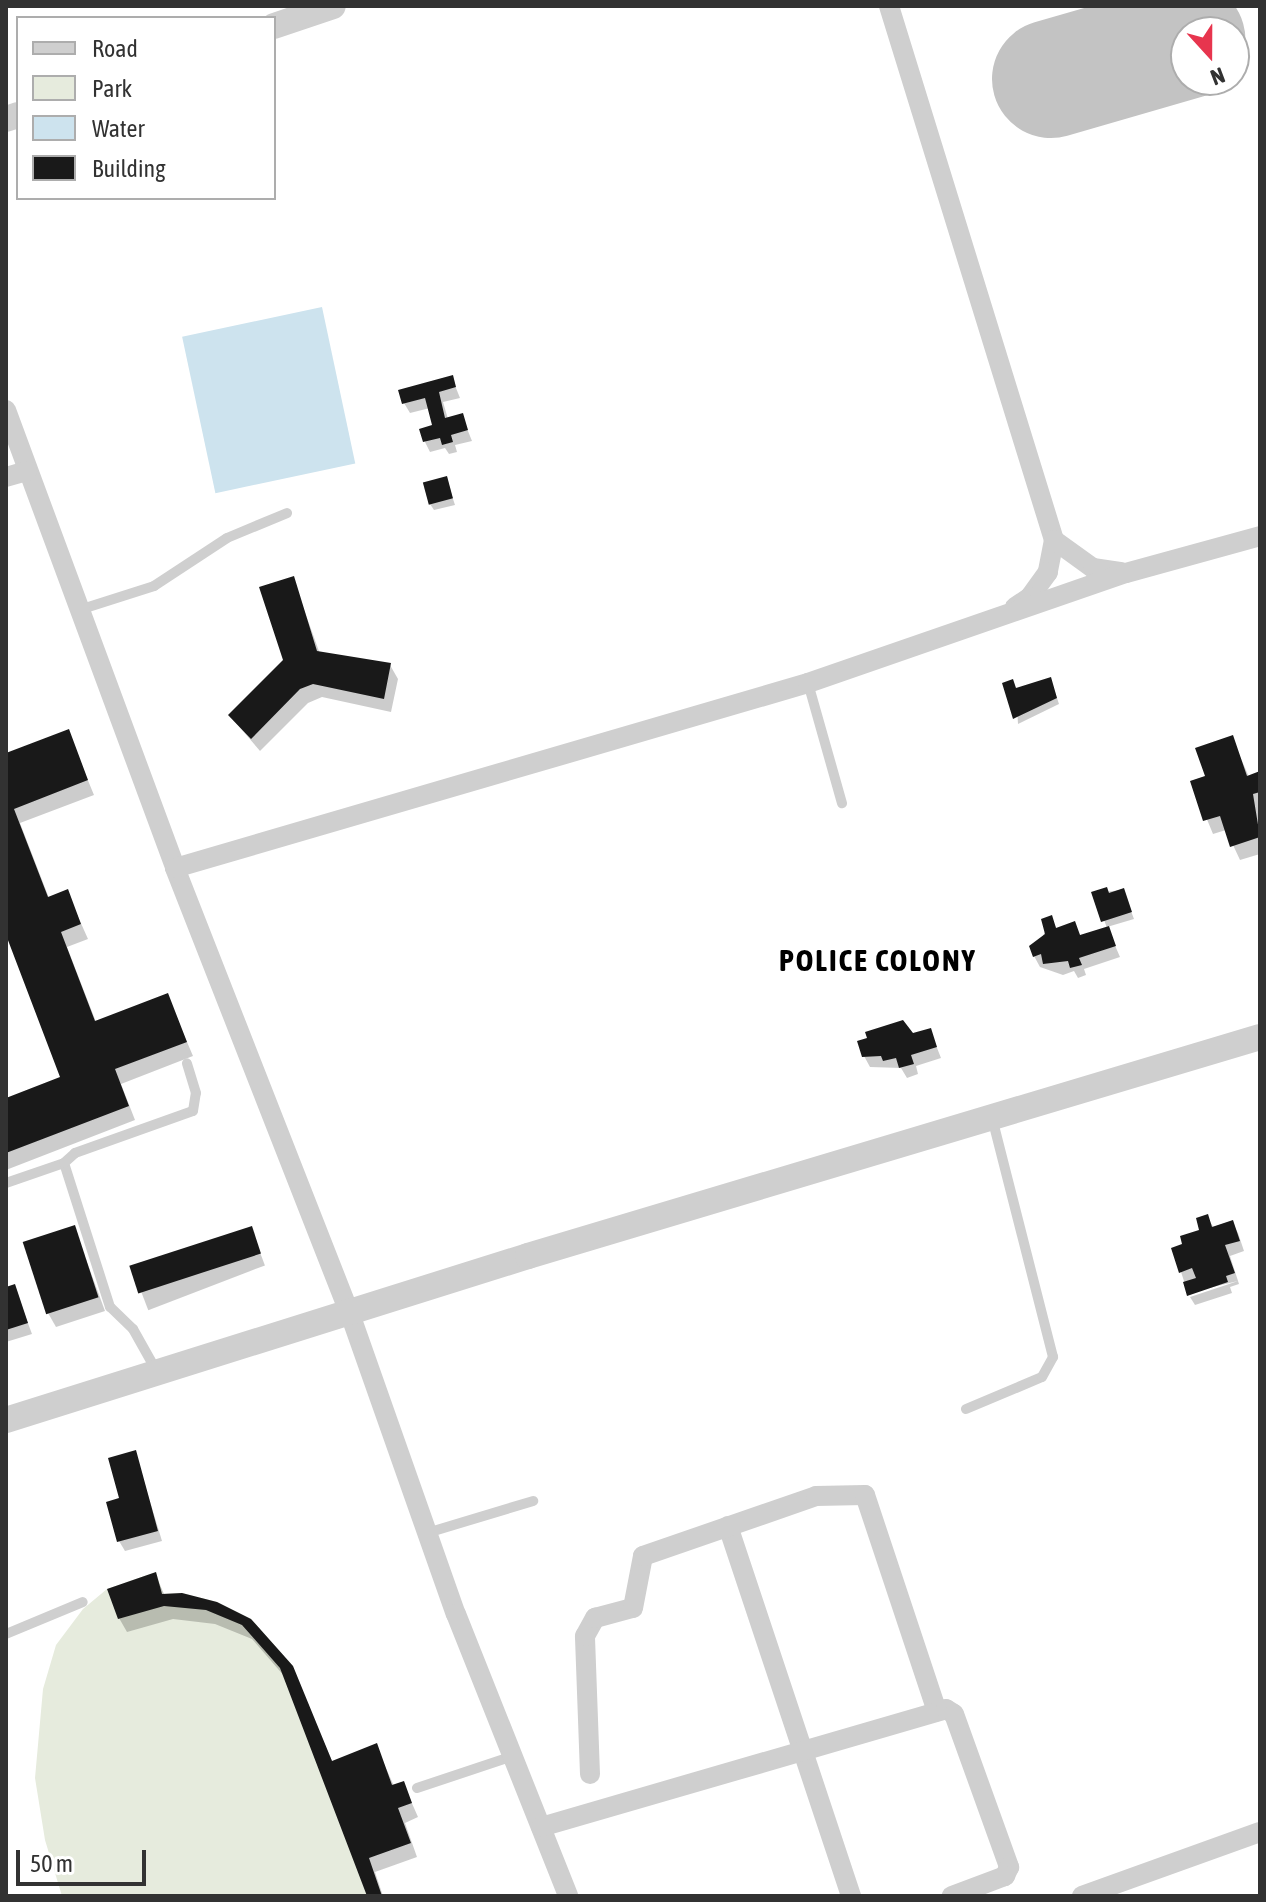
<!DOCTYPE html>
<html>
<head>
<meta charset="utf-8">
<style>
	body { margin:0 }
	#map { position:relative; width:1266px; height:1902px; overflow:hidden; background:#fff; font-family:"Asap Condensed",sans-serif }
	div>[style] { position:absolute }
	.green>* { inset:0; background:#e6ebdd }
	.water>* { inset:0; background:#cde3ee; transform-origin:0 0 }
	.shadow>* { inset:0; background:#0003; transform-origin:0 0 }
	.runway>* { height:118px; margin:-59px; padding:0 59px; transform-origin:59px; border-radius:59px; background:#c3c3c3 }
	.building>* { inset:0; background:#191919; transform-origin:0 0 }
	.service>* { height:10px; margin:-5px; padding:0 5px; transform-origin:5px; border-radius:5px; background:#cfcfcf }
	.minor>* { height:20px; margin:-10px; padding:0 10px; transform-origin:10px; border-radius:10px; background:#cfcfcf }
	.tertiary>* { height:26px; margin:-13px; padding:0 13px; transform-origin:13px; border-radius:13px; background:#cfcfcf }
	span { translate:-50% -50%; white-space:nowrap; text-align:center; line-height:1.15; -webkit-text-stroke:8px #fff; paint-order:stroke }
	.district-label { font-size:30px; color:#000; font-weight:700; letter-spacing:2px }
	.frame { position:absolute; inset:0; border:8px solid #323232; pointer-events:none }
	.legend { position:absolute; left:16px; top:16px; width:260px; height:184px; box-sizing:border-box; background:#fff; border:2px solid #adadad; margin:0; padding:10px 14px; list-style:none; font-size:24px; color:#323232 }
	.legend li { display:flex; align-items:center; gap:16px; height:40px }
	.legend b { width:40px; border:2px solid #adadad }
	.north { position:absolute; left:1170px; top:16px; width:80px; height:80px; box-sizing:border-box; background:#fff; border:2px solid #adadad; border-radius:50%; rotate:159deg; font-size:22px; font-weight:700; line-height:32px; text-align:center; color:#323232 }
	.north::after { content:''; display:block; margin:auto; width:28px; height:36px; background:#e7354e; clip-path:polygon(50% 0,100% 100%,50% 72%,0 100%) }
	.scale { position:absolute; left:16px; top:1850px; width:130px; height:36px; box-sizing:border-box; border:4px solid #323232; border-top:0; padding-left:10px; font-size:24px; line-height:28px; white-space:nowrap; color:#323232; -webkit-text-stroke:6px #fff; paint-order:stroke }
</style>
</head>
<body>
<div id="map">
	<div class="green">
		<div style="clip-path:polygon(156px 1572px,163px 1594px,182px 1593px,217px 1602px,251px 1619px,293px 1666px,382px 1896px,62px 1896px,45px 1840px,35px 1778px,43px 1689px,56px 1645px,83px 1609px,107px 1589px)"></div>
	</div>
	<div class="water">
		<div style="left:322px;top:307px;width:160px;height:143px;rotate:78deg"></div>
	</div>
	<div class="shadow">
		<div style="clip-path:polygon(452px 378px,460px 398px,443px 402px,448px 419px,462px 416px,472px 441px,455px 445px,457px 452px,449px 454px,445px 448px,430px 452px,425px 442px,434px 427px,430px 408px,410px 413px,404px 403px)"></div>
		<div style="clip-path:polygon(446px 478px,455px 505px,434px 510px,430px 504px)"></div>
		<div style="clip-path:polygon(293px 579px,320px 654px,390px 665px,398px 679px,391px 712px,322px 697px,308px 703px,260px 751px,230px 716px,285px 661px)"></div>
		<div style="clip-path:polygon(1053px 686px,1059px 704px,1018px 724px,1016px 690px)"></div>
		<div style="clip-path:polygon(68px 732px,94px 795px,20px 823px,49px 898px,67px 892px,88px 939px,67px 947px,96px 1022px,167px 995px,193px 1056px,121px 1084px,135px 1120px,6px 1170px,6px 1100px,63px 1078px,6px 929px,6px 755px)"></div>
		<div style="clip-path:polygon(1232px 738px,1249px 777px,1260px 773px,1260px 854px,1240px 860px,1226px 830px,1213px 834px,1192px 783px,1208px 777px)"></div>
		<div style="clip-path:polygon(1123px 890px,1134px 919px,1107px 927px,1120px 957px,1084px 969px,1086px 975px,1078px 978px,1074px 971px,1063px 975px,1040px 967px,1034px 956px,1051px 918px,1057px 929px,1074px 923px,1081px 937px,1107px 928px,1094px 893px)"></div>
		<div style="clip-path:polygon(930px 1030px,941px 1058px,916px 1066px,918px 1074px,907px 1078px,901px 1068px,870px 1067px,864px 1056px)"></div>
		<div style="clip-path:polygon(1207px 1217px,1214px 1228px,1232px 1222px,1238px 1233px,1244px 1251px,1230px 1256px,1239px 1284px,1230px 1287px,1232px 1293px,1195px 1305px,1190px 1297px,1238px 1281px,1188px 1293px,1181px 1272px,1185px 1245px,1202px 1231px)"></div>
		<div style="clip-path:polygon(74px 1227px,105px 1311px,56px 1327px,48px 1313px)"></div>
		<div style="left:251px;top:1229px;width:39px;height:125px;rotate:69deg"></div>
		<div style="clip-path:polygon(14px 1286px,32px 1334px,6px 1342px,6px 1289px)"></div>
		<div style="clip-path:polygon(135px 1452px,162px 1541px,125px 1551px,119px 1541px)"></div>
		<div style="clip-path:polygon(155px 1574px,165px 1596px,249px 1620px,291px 1667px,333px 1763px,376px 1746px,394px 1786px,403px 1783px,418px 1817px,405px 1823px,417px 1857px,375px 1872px,383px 1896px,369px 1896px,285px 1677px,252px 1639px,215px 1624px,173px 1619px,127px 1632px,119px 1618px)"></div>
	</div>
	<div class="runway">
		<div style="left:1051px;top:79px;width:141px;rotate:-16.1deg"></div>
	</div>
	<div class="building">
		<div style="clip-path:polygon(453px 375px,456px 387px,439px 392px,445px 418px,463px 413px,468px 430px,451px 435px,453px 442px,442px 445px,440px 438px,423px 442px,419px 429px,432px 425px,425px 398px,402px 404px,398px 390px)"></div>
		<div style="left:447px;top:476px;width:23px;height:25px;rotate:75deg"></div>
		<div style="clip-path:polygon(294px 576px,317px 651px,391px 663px,384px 699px,313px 684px,300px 689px,251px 739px,228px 715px,283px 660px,259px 587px)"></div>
		<div style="clip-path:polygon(1051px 677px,1057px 698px,1013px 719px,1002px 683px,1013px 679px,1016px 688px)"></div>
		<div style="clip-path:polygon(69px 729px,88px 780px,14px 809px,48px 897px,68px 889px,81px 924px,61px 932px,95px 1021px,168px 993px,187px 1042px,115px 1069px,129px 1106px,6px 1153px,6px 1098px,60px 1077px,6px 935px,6px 753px)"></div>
		<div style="clip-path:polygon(1233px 735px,1247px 776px,1260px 771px,1260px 792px,1253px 794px,1260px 837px,1230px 847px,1220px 816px,1203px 821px,1190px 781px,1205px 776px,1195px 748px)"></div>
		<div style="clip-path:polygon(1107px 887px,1109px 893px,1124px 888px,1132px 912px,1101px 922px,1091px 892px)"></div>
		<div style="clip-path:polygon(1052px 915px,1056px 928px,1075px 921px,1080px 935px,1109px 926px,1116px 946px,1079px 958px,1082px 965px,1070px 968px,1068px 961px,1043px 964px,1041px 954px,1033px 957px,1029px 946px,1045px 934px,1041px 919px)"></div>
		<div style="clip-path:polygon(903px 1020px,913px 1033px,931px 1028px,937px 1047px,911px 1055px,914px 1064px,899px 1068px,896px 1058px,883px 1061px,881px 1056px,862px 1057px,857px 1041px,867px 1038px,865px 1032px)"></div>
		<div style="clip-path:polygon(1208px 1214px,1212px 1227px,1233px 1220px,1240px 1241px,1225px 1245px,1235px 1273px,1226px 1276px,1228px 1282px,1187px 1296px,1183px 1282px,1196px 1278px,1192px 1268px,1179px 1273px,1171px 1248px,1182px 1244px,1180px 1236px,1199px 1230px,1196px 1218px)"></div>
		<div style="left:75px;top:1225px;width:76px;height:55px;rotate:72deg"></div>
		<div style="left:252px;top:1226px;width:29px;height:129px;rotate:72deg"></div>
		<div style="clip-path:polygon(15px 1284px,28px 1323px,6px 1330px,6px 1287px)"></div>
		<div style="clip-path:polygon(136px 1450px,158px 1531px,117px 1542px,106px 1502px,119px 1498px,108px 1458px)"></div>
		<div style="clip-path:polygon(156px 1572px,162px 1594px,182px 1593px,217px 1602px,251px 1619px,293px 1666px,332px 1761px,377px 1743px,392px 1785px,404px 1781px,412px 1803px,398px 1808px,411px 1843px,369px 1858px,382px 1896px,367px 1896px,280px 1668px,242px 1625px,206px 1610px,164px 1606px,118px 1619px,107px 1589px)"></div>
	</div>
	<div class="service">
		<div style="left:79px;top:610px;width:79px;rotate:-17.7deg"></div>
		<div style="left:154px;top:586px;width:87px;rotate:-33.3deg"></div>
		<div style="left:227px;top:538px;width:65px;rotate:-22.6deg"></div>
		<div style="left:808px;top:683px;width:125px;rotate:74.2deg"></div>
		<div style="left:6px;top:1183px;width:61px;rotate:-19deg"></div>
		<div style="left:156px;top:1370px;width:47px;rotate:-119.3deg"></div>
		<div style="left:133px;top:1329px;width:32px;rotate:-136deg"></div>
		<div style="left:110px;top:1307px;width:151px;rotate:-107.7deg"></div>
		<div style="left:64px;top:1163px;width:15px;rotate:-42deg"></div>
		<div style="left:75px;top:1153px;width:125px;rotate:-19.6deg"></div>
		<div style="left:193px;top:1111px;width:18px;rotate:-81deg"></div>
		<div style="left:196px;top:1093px;width:31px;rotate:-107deg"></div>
		<div style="left:966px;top:1409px;width:82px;rotate:-22.8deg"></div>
		<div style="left:1042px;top:1377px;width:23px;rotate:-61deg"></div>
		<div style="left:1053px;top:1357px;width:248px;rotate:-104.3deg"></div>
		<div style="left:427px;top:1533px;width:111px;rotate:-16.8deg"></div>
		<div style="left:6px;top:1634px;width:83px;rotate:-22.6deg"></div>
		<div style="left:417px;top:1788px;width:101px;rotate:-18.4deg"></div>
	</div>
	<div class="minor">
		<div style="left:889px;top:6px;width:559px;rotate:72.83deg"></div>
		<div style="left:1054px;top:540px;width:33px;rotate:101deg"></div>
		<div style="left:1048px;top:572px;width:31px;rotate:126deg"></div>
		<div style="left:1030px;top:597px;width:18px;rotate:146deg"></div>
		<div style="left:6px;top:410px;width:488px;rotate:69.7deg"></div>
		<div style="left:175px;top:868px;width:476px;rotate:68.6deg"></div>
		<div style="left:349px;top:1311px;width:321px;rotate:70.6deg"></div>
		<div style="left:456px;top:1614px;width:303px;rotate:68.3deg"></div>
		<div style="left:6px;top:477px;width:22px;rotate:-16deg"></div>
		<div style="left:1054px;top:540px;width:48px;rotate:35.7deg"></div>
		<div style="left:1093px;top:568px;width:29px;rotate:8deg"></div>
		<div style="left:175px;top:868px;width:659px;rotate:-16.29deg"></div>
		<div style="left:808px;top:683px;width:336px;rotate:-19.1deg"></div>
		<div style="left:1126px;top:573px;width:139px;rotate:-15.4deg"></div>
		<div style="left:728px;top:1526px;width:390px;rotate:71.6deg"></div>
		<div style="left:590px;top:1774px;width:138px;rotate:-92.1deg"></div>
		<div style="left:585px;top:1636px;width:21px;rotate:-61deg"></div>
		<div style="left:595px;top:1618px;width:39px;rotate:-15deg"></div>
		<div style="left:633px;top:1608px;width:53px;rotate:-79.1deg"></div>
		<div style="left:643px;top:1556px;width:183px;rotate:-19.1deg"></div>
		<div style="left:816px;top:1496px;width:49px;rotate:-1.2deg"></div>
		<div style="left:865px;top:1495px;width:228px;rotate:71.6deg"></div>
		<div style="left:541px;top:1827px;width:422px;rotate:-16.2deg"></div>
		<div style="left:946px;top:1709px;width:9px;rotate:32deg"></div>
		<div style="left:954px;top:1714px;width:163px;rotate:70.2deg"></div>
		<div style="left:1009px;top:1867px;width:10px;rotate:114deg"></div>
		<div style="left:1005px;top:1876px;width:57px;rotate:159.3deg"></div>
		<div style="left:1082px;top:1896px;width:189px;rotate:-19.8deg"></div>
	</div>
	<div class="tertiary">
		<div style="left:274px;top:26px;width:62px;rotate:-18.7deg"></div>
		<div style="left:6px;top:119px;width:13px;rotate:-18deg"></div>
		<div style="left:6px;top:1420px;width:547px;rotate:-17.44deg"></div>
		<div style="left:528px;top:1256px;width:764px;rotate:-16.66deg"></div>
	</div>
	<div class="district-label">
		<span style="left:878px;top:960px">POLICE COLONY</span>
	</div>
	<div class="frame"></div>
	<ul class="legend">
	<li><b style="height:10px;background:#cfcfcf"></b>Road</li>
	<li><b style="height:22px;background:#e6ebdd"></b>Park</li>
	<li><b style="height:22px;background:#cde3ee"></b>Water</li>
	<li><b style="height:22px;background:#191919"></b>Building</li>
	</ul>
	<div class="north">N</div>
	<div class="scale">50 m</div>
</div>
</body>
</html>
